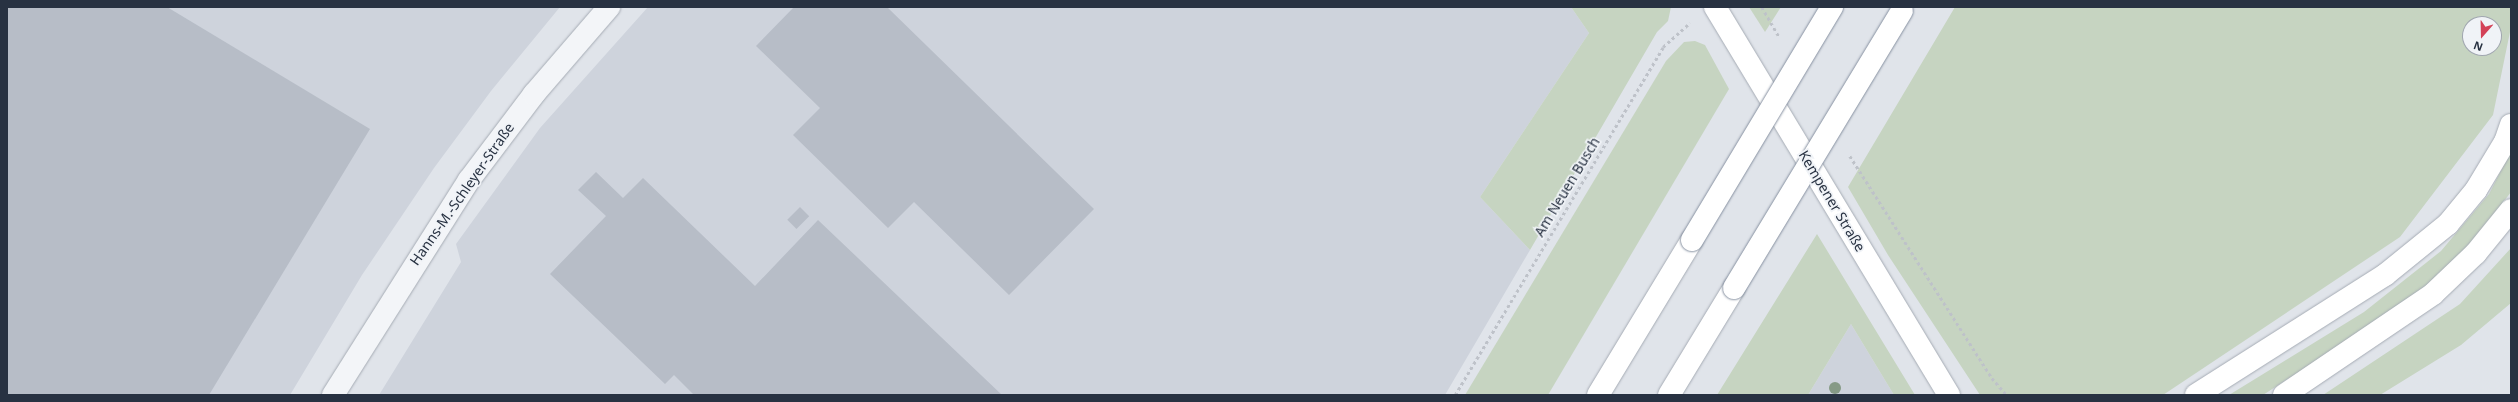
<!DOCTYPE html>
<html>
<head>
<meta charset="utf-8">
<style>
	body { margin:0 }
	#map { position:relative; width:2518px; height:402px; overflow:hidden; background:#e0e4ea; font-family:"Noto Sans",sans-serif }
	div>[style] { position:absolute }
	.built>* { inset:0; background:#ced3dc }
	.green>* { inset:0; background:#c6d4c1 }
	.building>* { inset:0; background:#b7bdc7; transform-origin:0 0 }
	.path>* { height:2.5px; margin-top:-1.25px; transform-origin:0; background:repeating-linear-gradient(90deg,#bec2c9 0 3px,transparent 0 6px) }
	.roads { filter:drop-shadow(0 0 1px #a5abb4) drop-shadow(0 0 1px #a5abb4) }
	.minor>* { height:22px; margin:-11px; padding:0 11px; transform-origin:11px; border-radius:11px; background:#f3f5f8 }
	.primary>* { height:22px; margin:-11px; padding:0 11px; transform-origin:11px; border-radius:11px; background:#fff }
	.motorway>* { height:22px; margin:-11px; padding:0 11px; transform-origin:11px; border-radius:11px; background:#fff }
	.bridges { filter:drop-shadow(0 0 1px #8791a1) drop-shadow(0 0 1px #8791a1) }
	.motorway-bridge>* { height:22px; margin:-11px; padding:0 11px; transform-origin:11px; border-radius:11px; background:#fff }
	.trees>* { width:12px; height:12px; margin:-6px; border-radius:50%; background:#869a86 }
	span { translate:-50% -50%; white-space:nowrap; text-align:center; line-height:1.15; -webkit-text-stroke:3.5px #f0f3f7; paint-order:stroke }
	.street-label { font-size:14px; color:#283242 }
	.frame { position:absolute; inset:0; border:8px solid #283242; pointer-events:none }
	.north { position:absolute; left:2462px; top:16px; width:40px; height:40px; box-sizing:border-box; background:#f0f3f7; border:1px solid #a0a6af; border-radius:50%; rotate:200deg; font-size:11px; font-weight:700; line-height:16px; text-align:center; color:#283242 }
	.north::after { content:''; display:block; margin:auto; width:14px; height:18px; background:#d34157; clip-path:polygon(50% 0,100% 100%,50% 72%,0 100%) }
</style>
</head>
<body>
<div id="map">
	<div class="built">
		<div style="clip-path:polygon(7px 7px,560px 7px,491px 91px,434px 168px,362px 275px,290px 395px,7px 395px)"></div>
		<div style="clip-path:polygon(648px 7px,1571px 7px,1589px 33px,1480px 197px,1530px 250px,1445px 395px,379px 395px,461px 262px,456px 244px,540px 128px)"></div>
		<div style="clip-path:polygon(1851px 324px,1894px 395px,1808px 395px)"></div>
	</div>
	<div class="green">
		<div style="clip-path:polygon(1571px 7px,1671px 7px,1668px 21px,1657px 32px,1530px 250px,1480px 197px,1589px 33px)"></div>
		<div style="clip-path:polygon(1749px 7px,1781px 7px,1765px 32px)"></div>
		<div style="clip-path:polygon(evenodd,1955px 7px,2511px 7px,2511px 27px,2493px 115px,2400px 237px,2163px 395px,1980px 395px,1888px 255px,1848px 187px,1955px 7px,2470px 24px,2494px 24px,2494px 48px,2470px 48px,2470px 24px)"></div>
		<div style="clip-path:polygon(1695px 41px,1705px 45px,1729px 89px,1548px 395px,1465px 395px,1666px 61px,1684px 42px)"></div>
		<div style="clip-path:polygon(2511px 151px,2511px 192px,2464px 253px,2407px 302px,2263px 395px,2229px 395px,2364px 312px,2441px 251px,2489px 194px)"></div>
		<div style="clip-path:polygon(1817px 234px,1915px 395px,1894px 395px,1851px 324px,1808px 395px,1717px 395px)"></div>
		<div style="clip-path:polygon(2511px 248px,2511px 303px,2461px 345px,2380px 395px,2323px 395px,2460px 304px)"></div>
	</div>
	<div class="building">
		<div style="clip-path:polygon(7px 7px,167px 7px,370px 129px,209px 395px,7px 395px)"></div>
		<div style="clip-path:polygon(794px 7px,887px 7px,1094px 209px,1009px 295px,914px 202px,888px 228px,793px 135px,820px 108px,756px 46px)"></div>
		<div style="clip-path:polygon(596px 172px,623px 198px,643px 178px,755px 286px,818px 220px,1002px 395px,694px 395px,674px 375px,665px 384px,550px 274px,606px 216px,578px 190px)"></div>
		<div style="left:800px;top:207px;width:13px;height:18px;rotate:45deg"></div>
	</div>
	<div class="path">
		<div style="left:1762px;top:7px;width:34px;rotate:60deg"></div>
		<div style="left:1850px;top:156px;width:264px;rotate:57.4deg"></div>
		<div style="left:1992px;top:378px;width:23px;rotate:49deg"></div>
		<div style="left:1455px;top:395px;width:405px;rotate:-59.1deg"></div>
		<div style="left:1663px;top:47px;width:36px;rotate:-42deg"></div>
	</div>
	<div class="roads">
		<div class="minor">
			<div style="left:333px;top:395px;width:254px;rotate:-57.7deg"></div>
			<div style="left:469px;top:180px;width:108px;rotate:-52.9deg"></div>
			<div style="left:534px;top:94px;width:115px;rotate:-49.2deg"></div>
		</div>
		<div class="primary">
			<div style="left:1715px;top:7px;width:453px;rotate:58.9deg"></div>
		</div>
		<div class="motorway">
			<div style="left:1598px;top:395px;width:181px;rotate:-58.8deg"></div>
			<div style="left:1669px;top:395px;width:125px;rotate:-58.7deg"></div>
			<div style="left:2196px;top:395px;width:224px;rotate:-32.4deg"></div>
			<div style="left:2385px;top:275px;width:81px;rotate:-39deg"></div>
			<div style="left:2448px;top:224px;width:44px;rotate:-50.5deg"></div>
			<div style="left:2476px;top:190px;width:56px;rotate:-58.9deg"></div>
			<div style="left:2505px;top:142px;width:18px;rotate:-71deg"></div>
			<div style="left:2284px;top:395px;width:180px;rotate:-34.1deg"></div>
			<div style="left:2433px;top:294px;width:59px;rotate:-43.6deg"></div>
			<div style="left:2476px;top:253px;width:55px;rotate:-50.9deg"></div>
		</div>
	</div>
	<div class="bridges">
		<div class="motorway-bridge">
			<div style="left:1692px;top:240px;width:272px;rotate:-59deg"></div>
			<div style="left:1734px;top:288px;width:324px;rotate:-58.8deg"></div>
		</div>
	</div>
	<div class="trees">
		<div style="left:1835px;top:388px"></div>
	</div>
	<div class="street-label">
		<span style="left:1567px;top:187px;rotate:-59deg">Am Neuen Busch</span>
		<span style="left:462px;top:194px;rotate:-55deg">Hanns-M.-Schleyer-Straße</span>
		<span style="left:1832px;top:201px;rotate:59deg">Kempener Straße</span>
	</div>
	<div class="frame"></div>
	<div class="north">N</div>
</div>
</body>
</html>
